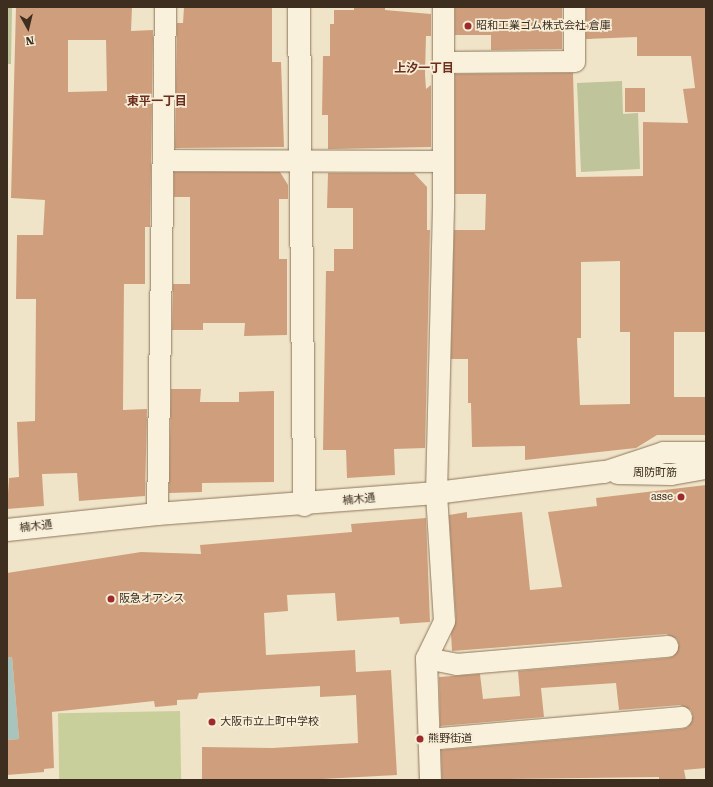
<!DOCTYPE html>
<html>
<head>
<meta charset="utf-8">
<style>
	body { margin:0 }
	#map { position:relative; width:713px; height:787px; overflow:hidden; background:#f0e4c8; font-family:"Roboto Serif","Noto Sans JP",serif }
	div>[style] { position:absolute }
	.green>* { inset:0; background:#c9cf9b; transform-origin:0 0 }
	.cemetery>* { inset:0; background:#bfc49a }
	.water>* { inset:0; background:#a9c4bc }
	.building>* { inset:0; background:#cf9f7d; transform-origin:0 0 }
	.roads { filter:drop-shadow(0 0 1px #8d765c) drop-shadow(0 0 1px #8d765c) }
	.minor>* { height:21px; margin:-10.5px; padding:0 10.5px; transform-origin:10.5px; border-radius:10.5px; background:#faf1dc }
	.tertiary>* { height:22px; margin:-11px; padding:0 11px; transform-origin:11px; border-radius:11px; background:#faf1dc }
	.dots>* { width:11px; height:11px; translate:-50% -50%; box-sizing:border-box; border:2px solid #f7eed8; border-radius:50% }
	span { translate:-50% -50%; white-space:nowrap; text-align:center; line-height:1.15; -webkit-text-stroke:3.5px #f7eed8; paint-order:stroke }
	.poi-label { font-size:11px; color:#3d2e20 }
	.left { translate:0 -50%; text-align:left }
	.right { translate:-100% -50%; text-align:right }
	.street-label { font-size:11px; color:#3d2e20 }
	.neighbourhood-label { font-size:12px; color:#6b2e1e; font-weight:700 }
	.frame { position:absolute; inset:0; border:8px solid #3d2e20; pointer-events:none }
	.north { position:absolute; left:8px; top:8px; width:40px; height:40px; -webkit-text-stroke:3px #f7eed8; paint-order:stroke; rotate:172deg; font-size:11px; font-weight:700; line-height:16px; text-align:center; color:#3d2e20 }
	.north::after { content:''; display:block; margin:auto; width:14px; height:18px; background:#3d2e20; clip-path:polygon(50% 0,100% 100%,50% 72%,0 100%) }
</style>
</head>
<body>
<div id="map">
	<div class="green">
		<div style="left:180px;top:711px;width:69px;height:122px;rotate:89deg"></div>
	</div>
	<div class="cemetery">
		<div style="clip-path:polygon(7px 7px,12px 7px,11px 64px,7px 64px)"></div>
		<div style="clip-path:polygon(622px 81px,623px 114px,638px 113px,640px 169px,581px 172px,577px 83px)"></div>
	</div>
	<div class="water">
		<div style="clip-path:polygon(12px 657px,19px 739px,7px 740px,7px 658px)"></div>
	</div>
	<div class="building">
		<div style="clip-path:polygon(evenodd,16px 7px,132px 7px,131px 31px,153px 30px,150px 227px,145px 227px,145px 284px,124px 284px,123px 410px,147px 409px,145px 496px,79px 501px,77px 473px,42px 474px,44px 506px,7px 509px,9px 478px,19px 477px,17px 422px,35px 421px,36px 299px,16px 299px,17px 235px,43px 235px,45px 200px,11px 198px,16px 7px,68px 40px,106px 40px,107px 91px,68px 92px,68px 40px)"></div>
		<div style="clip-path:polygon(184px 7px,272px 7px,272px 62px,281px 62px,284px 147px,175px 148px,177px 23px,183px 23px)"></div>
		<div style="clip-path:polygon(354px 7px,385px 7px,385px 10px,431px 14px,431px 36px,426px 36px,425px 74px,426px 89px,431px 85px,431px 147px,328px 149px,328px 115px,322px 115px,323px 56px,330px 56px,330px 24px,334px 24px,334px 10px,354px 10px)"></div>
		<div style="clip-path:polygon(455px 7px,562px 7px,562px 49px,491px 50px,491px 35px,455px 35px)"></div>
		<div style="clip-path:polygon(evenodd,586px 7px,706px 8px,706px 332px,674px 332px,674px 397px,706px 397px,706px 435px,657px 435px,636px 448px,525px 460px,525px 446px,472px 447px,471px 403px,468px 403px,468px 359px,451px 359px,454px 230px,485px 230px,486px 194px,455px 194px,455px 74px,573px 73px,576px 177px,643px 176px,643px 122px,688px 123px,683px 89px,695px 88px,691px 56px,637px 56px,637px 37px,586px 39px,586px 7px,620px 261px,620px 332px,630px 332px,630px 404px,580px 405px,577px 338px,581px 338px,581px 262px,620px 261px)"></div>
		<div style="left:625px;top:88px;width:20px;height:24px"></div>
		<div style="clip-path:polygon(174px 172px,280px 172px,288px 185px,288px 199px,279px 199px,279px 259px,287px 259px,287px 335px,244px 336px,245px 323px,203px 323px,203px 330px,172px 330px,173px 284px,190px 284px,190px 197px,174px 197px)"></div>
		<div style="clip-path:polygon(328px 173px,414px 173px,427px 187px,427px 230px,430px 230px,425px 448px,394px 449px,395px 475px,347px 478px,346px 450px,323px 450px,326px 271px,334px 271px,334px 249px,353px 249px,353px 208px,327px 208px)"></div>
		<div style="clip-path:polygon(171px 389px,201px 389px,200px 402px,239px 402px,239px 392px,274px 391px,274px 482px,202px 483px,202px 492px,169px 493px)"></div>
		<div style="clip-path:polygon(706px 485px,706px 768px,684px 770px,686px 780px,659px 780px,659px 777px,442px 780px,441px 750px,682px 729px,688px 727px,693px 716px,691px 710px,680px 705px,619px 710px,616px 683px,541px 688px,544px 717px,440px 726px,439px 677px,480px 674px,483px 699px,520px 696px,518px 671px,668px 658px,674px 656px,679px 645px,677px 639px,666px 634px,452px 651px,451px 634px,456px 620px,449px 515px,467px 512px,467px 518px,522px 512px,530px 590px,562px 587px,548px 512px,597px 506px,596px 498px)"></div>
		<div style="clip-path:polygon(426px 518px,430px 622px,400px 624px,399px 617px,337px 621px,335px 593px,287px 595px,288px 611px,264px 613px,266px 655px,355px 650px,356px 672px,391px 670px,397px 775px,304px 780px,202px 780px,202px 747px,272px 748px,358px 743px,356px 695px,320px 697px,320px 686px,199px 693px,197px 699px,177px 700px,177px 705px,155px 707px,154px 701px,52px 712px,54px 768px,44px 769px,44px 772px,7px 775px,7px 740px,19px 739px,12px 657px,7px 658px,7px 573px,141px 552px,201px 554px,200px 545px,352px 532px,351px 524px)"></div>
	</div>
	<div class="roads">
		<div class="minor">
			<div style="left:443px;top:62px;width:131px;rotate:-0.4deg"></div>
			<div style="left:574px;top:61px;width:54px;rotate:-90deg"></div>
			<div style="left:165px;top:160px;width:278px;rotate:0.2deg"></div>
			<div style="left:603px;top:472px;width:63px;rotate:-18.4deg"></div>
			<div style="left:663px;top:452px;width:43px"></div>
			<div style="left:617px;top:473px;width:54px;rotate:1.1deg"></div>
			<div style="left:671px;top:474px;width:36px;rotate:-10deg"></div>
			<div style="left:157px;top:514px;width:507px;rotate:-89.1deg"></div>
			<div style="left:426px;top:658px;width:31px;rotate:11deg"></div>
			<div style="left:456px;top:664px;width:212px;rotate:-4.9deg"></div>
			<div style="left:428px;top:739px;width:254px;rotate:-5deg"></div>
			<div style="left:430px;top:780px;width:122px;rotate:-91.9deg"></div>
			<div style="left:426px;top:658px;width:41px;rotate:-64.1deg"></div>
			<div style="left:444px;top:621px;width:128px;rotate:-93.6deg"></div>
			<div style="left:436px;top:493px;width:291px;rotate:-88.6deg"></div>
			<div style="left:443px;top:202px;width:195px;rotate:-90deg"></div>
		</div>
		<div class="tertiary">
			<div style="left:299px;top:7px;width:498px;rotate:89.4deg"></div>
			<div style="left:7px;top:530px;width:151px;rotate:-6.1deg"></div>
			<div style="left:157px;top:514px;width:280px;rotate:-4.3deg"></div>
			<div style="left:436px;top:493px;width:168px;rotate:-7.2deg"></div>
		</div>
	</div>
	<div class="dots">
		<div style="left:468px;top:26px;background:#9e2a2b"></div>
		<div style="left:681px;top:497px;background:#9e2a2b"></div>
		<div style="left:111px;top:599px;background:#9e2a2b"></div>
		<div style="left:212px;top:722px;background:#9e2a2b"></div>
		<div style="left:420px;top:739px;background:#9e2a2b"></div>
	</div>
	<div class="poi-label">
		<span class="left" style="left:476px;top:26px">昭和工業ゴム株式会社 倉庫</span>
		<span class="right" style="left:673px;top:497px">asse</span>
		<span class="left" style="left:119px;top:599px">阪急オアシス</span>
		<span class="left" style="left:220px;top:722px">大阪市立上町中学校</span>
		<span class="left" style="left:428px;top:739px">熊野街道</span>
	</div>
	<div class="street-label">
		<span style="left:655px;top:473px">周防町筋</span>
		<span style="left:359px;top:500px;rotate:-5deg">楠木通</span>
		<span style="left:36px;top:527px;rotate:-6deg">楠木通</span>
	</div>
	<div class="neighbourhood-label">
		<span style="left:424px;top:69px">上汐一丁目</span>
		<span style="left:157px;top:102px">東平一丁目</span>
	</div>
	<div class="frame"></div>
	<div class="north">N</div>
</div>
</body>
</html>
